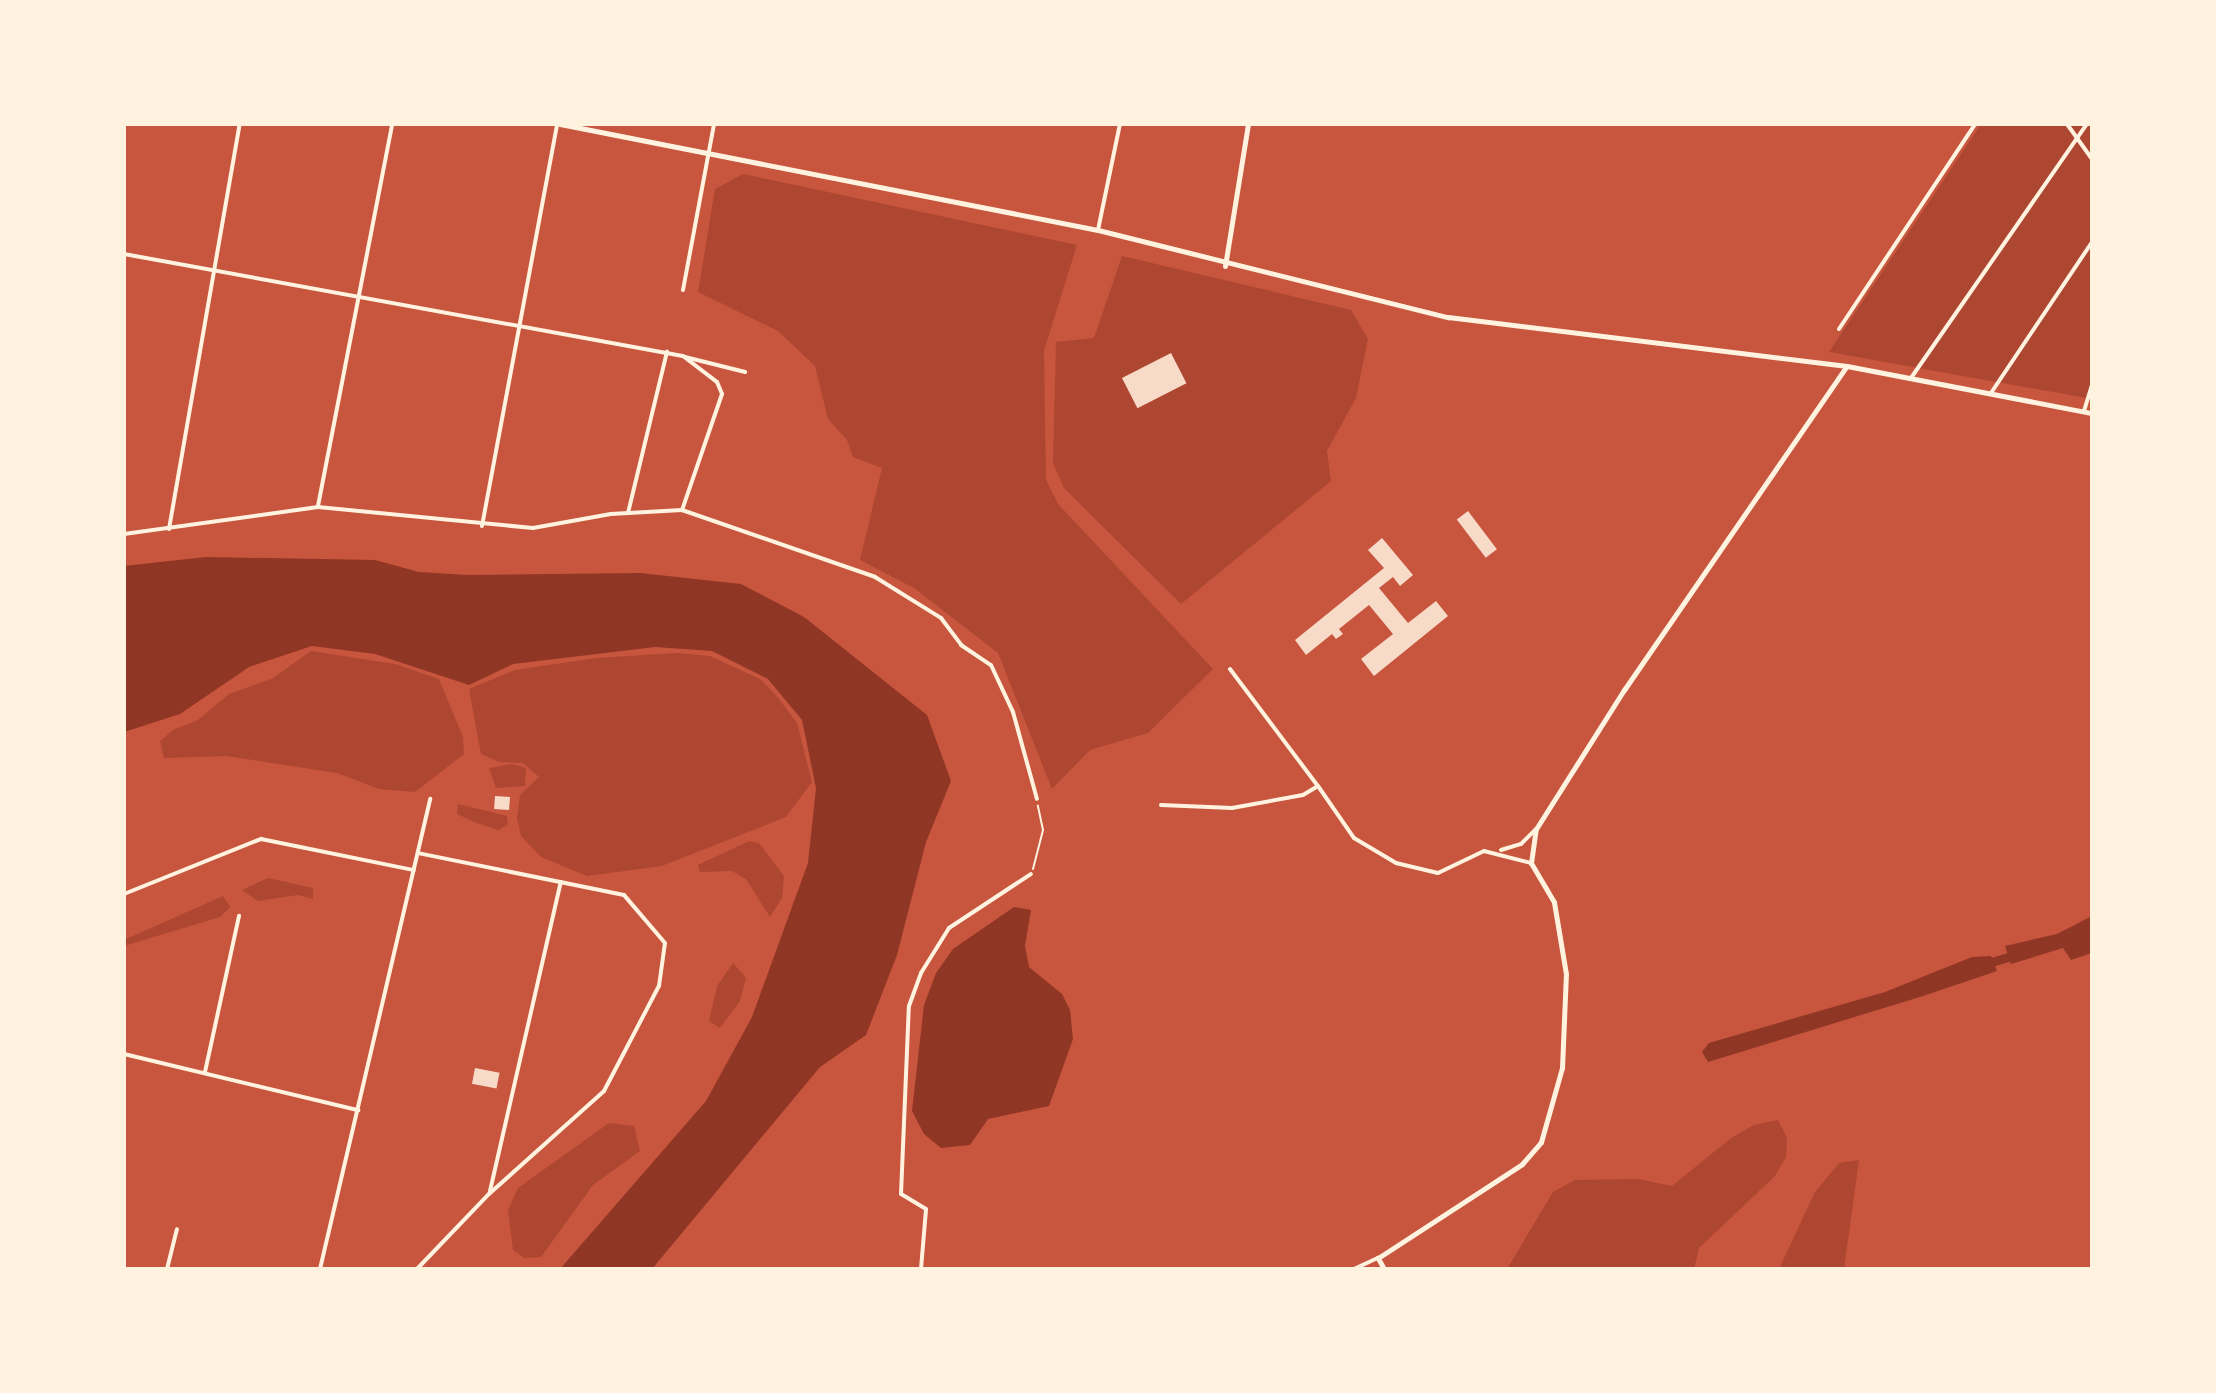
<!DOCTYPE html>
<html>
<head>
<meta charset="utf-8">
<style>
	body { margin:0 }
	#map { position:relative; width:2216px; height:1393px; overflow:hidden; background:#c8553d; font-family:"Libre Baskerville",serif }
	div>[style] { position:absolute }
	.green>* { inset:0; background:#ae4732 }
	.water>* { inset:0; background:#8f3625 }
	.canal>* { height:9px; margin:-4.5px; padding:0 4.5px; transform-origin:4.5px; border-radius:4.5px; background:#8f3625 }
	.building>* { inset:0; background:#f7dbc8; transform-origin:0 0 }
	.path>* { height:2px; margin:-1px; padding:0 1px; transform-origin:1px; border-radius:1px; background:#fff3e0 }
	.minor>* { height:4px; margin:-2px; padding:0 2px; transform-origin:2px; border-radius:2px; background:#fff3e0 }
	.tertiary>* { height:5px; margin:-2.5px; padding:0 2.5px; transform-origin:2.5px; border-radius:2.5px; background:#fff3e0 }
	.secondary>* { height:5px; margin:-2.5px; padding:0 2.5px; transform-origin:2.5px; border-radius:2.5px; background:#fff3e0 }
	span { translate:-50% -50%; white-space:nowrap; text-align:center; line-height:1.15; -webkit-text-stroke:8px #fff3e0; paint-order:stroke }
	.frame { position:absolute; inset:0; border:126px solid #fff3e0; pointer-events:none }
</style>
</head>
<body>
<div id="map">
	<div class="green">
		<div style="clip-path:polygon(1981px 124px,2092px 124px,2092px 399px,1829px 352px)"></div>
		<div style="clip-path:polygon(743px 174px,1077px 245px,1044px 351px,1046px 480px,1058px 504px,1213px 669px,1148px 733px,1090px 750px,1052px 789px,998px 653px,914px 588px,860px 560px,882px 468px,853px 457px,847px 440px,828px 419px,815px 366px,778px 331px,698px 292px,715px 189px)"></div>
		<div style="clip-path:polygon(1122px 256px,1351px 310px,1368px 339px,1356px 398px,1327px 451px,1331px 481px,1181px 604px,1064px 488px,1053px 463px,1056px 342px,1094px 338px)"></div>
		<div style="clip-path:polygon(311px 651px,395px 664px,439px 679px,463px 737px,464px 754px,415px 792px,379px 789px,337px 773px,226px 756px,164px 758px,160px 741px,173px 730px,198px 720px,229px 694px,273px 678px)"></div>
		<div style="clip-path:polygon(678px 653px,710px 656px,760px 679px,775px 694px,797px 723px,812px 782px,786px 817px,662px 866px,587px 876px,541px 857px,521px 836px,517px 818px,520px 795px,539px 777px,523px 763px,499px 762px,481px 754px,469px 689px,515px 670px,596px 658px)"></div>
		<div style="clip-path:polygon(512px 764px,526px 768px,525px 786px,496px 788px,489px 768px)"></div>
		<div style="clip-path:polygon(458px 804px,507px 816px,508px 825px,498px 830px,474px 822px,457px 814px)"></div>
		<div style="clip-path:polygon(749px 841px,759px 843px,784px 876px,782px 898px,770px 917px,746px 879px,732px 871px,700px 872px,698px 865px)"></div>
		<div style="clip-path:polygon(268px 878px,313px 888px,313px 899px,298px 895px,258px 901px,242px 890px)"></div>
		<div style="clip-path:polygon(223px 896px,230px 907px,220px 917px,124px 946px,124px 940px)"></div>
		<div style="clip-path:polygon(733px 963px,746px 978px,740px 1001px,720px 1028px,709px 1021px,717px 986px)"></div>
		<div style="clip-path:polygon(1778px 1120px,1787px 1138px,1786px 1157px,1775px 1176px,1699px 1248px,1694px 1269px,1507px 1269px,1553px 1192px,1575px 1180px,1638px 1179px,1672px 1186px,1731px 1138px,1754px 1125px)"></div>
		<div style="clip-path:polygon(609px 1123px,634px 1126px,640px 1151px,593px 1185px,541px 1257px,524px 1258px,513px 1250px,508px 1210px,518px 1188px)"></div>
		<div style="clip-path:polygon(1859px 1160px,1844px 1269px,1779px 1269px,1815px 1192px,1839px 1163px)"></div>
	</div>
	<div class="water">
		<div style="clip-path:polygon(206px 557px,375px 560px,419px 572px,468px 575px,640px 573px,741px 584px,804px 617px,927px 715px,951px 781px,926px 842px,897px 955px,866px 1035px,820px 1067px,652px 1269px,560px 1269px,706px 1101px,752px 1017px,808px 863px,816px 788px,802px 720px,768px 679px,712px 651px,655px 647px,513px 664px,469px 685px,375px 654px,312px 646px,249px 667px,180px 714px,124px 732px,124px 566px)"></div>
		<div style="clip-path:polygon(1014px 907px,1031px 910px,1025px 946px,1029px 967px,1062px 994px,1070px 1010px,1073px 1039px,1049px 1106px,988px 1119px,970px 1145px,941px 1148px,924px 1134px,912px 1111px,924px 1005px,936px 973px,953px 949px)"></div>
		<div style="clip-path:polygon(2092px 916px,2092px 953px,2071px 960px,2063px 948px,2011px 964px,2005px 946px,2057px 934px)"></div>
		<div style="clip-path:polygon(1991px 956px,1997px 971px,1923px 996px,1708px 1062px,1702px 1052px,1709px 1043px,1885px 992px,1972px 957px)"></div>
	</div>
	<div class="canal">
		<div style="left:1985px;top:964px;width:37px;rotate:-17deg"></div>
	</div>
	<div class="building">
		<div style="left:1171px;top:353px;width:34px;height:55px;rotate:63deg"></div>
		<div style="left:1468px;top:511px;width:48px;height:14px;rotate:53deg"></div>
		<div style="clip-path:polygon(1382px 538px,1413px 575px,1400px 586px,1393px 577px,1379px 588px,1408px 623px,1436px 601px,1448px 616px,1374px 676px,1361px 659px,1393px 634px,1369px 605px,1339px 629px,1343px 634px,1336px 639px,1332px 634px,1306px 655px,1295px 640px,1384px 568px,1368px 550px)"></div>
		<div style="left:495px;top:796px;width:15px;height:13px;rotate:4deg"></div>
		<div style="left:475px;top:1068px;width:25px;height:16px;rotate:11deg"></div>
	</div>
	<div class="path">
		<div style="left:1033px;top:869px;width:40px;rotate:-75.6deg"></div>
		<div style="left:1043px;top:830px;width:25px;rotate:-102deg"></div>
	</div>
	<div class="minor">
		<div style="left:2067px;top:124px;width:43px;rotate:54.5deg"></div>
		<div style="left:1098px;top:230px;width:108px;rotate:-78.3deg"></div>
		<div style="left:124px;top:254px;width:568px;rotate:10.34deg"></div>
		<div style="left:683px;top:356px;width:43px;rotate:37.4deg"></div>
		<div style="left:717px;top:382px;width:13px;rotate:67deg"></div>
		<div style="left:722px;top:394px;width:123px;rotate:109deg"></div>
		<div style="left:683px;top:290px;width:169px;rotate:-79.4deg"></div>
		<div style="left:1839px;top:329px;width:246px;rotate:-56.4deg"></div>
		<div style="left:685px;top:357px;width:62px;rotate:14deg"></div>
		<div style="left:1911px;top:378px;width:309px;rotate:-55.3deg"></div>
		<div style="left:1991px;top:393px;width:182px;rotate:-56.2deg"></div>
		<div style="left:2084px;top:411px;width:28px;rotate:-73deg"></div>
		<div style="left:318px;top:506px;width:389px;rotate:-79deg"></div>
		<div style="left:628px;top:513px;width:166px;rotate:-76.4deg"></div>
		<div style="left:482px;top:526px;width:409px;rotate:-79.4deg"></div>
		<div style="left:169px;top:529px;width:411px;rotate:-80.1deg"></div>
		<div style="left:124px;top:534px;width:196px;rotate:-7.9deg"></div>
		<div style="left:318px;top:507px;width:216px;rotate:5.6deg"></div>
		<div style="left:533px;top:528px;width:79px;rotate:-10.2deg"></div>
		<div style="left:611px;top:514px;width:71px;rotate:-3.2deg"></div>
		<div style="left:682px;top:510px;width:204px;rotate:19.1deg"></div>
		<div style="left:875px;top:577px;width:78px;rotate:31.8deg"></div>
		<div style="left:941px;top:618px;width:34px;rotate:53deg"></div>
		<div style="left:961px;top:645px;width:36px;rotate:34deg"></div>
		<div style="left:991px;top:665px;width:52px;rotate:64.9deg"></div>
		<div style="left:1013px;top:712px;width:90px;rotate:74.6deg"></div>
		<div style="left:1230px;top:669px;width:146px;rotate:53.1deg"></div>
		<div style="left:1161px;top:805px;width:71px;rotate:2.4deg"></div>
		<div style="left:1232px;top:808px;width:72px;rotate:-10.4deg"></div>
		<div style="left:1303px;top:795px;width:17px;rotate:-31deg"></div>
		<div style="left:1318px;top:786px;width:63px;rotate:55.3deg"></div>
		<div style="left:1354px;top:838px;width:49px;rotate:30.8deg"></div>
		<div style="left:1396px;top:863px;width:43px;rotate:13.4deg"></div>
		<div style="left:1438px;top:873px;width:51px;rotate:-25.6deg"></div>
		<div style="left:1484px;top:851px;width:49px;rotate:14.3deg"></div>
		<div style="left:1501px;top:850px;width:21px;rotate:-17deg"></div>
		<div style="left:1521px;top:844px;width:21px;rotate:-45deg"></div>
		<div style="left:124px;top:894px;width:148px;rotate:-21.9deg"></div>
		<div style="left:261px;top:839px;width:156px;rotate:11.5deg"></div>
		<div style="left:124px;top:1054px;width:241px;rotate:13.5deg"></div>
		<div style="left:205px;top:1072px;width:160px;rotate:-77.7deg"></div>
		<div style="left:490px;top:1191px;width:317px;rotate:-77.1deg"></div>
		<div style="left:167px;top:1269px;width:41px;rotate:-76deg"></div>
		<div style="left:320px;top:1269px;width:483px;rotate:-76.8deg"></div>
		<div style="left:417px;top:1269px;width:104px;rotate:-46.2deg"></div>
		<div style="left:489px;top:1194px;width:154px;rotate:-41.8deg"></div>
		<div style="left:604px;top:1091px;width:119px;rotate:-62.4deg"></div>
		<div style="left:659px;top:986px;width:43px;rotate:-82.1deg"></div>
		<div style="left:665px;top:943px;width:63px;rotate:-130.5deg"></div>
		<div style="left:624px;top:895px;width:210px;rotate:-168.5deg"></div>
		<div style="left:921px;top:1269px;width:60px;rotate:-85.2deg"></div>
		<div style="left:926px;top:1209px;width:29px;rotate:-149deg"></div>
		<div style="left:901px;top:1194px;width:188px;rotate:-87.6deg"></div>
		<div style="left:909px;top:1006px;width:35px;rotate:-70deg"></div>
		<div style="left:921px;top:973px;width:53px;rotate:-58.1deg"></div>
		<div style="left:949px;top:928px;width:98px;rotate:-33.4deg"></div>
		<div style="left:1354px;top:1269px;width:26px;rotate:-25deg"></div>
	</div>
	<div class="tertiary">
		<div style="left:1384px;top:1269px;width:13px;rotate:-119deg"></div>
		<div style="left:1378px;top:1258px;width:172px;rotate:-33.1deg"></div>
		<div style="left:1522px;top:1164px;width:29px;rotate:-49deg"></div>
		<div style="left:1541px;top:1142px;width:77px;rotate:-74.2deg"></div>
		<div style="left:1562px;top:1068px;width:94px;rotate:-87.6deg"></div>
		<div style="left:1566px;top:974px;width:73px;rotate:-99.5deg"></div>
		<div style="left:1554px;top:902px;width:45px;rotate:-120.5deg"></div>
		<div style="left:1531px;top:863px;width:34px;rotate:-82deg"></div>
		<div style="left:1536px;top:829px;width:165px;rotate:-57.7deg"></div>
		<div style="left:1624px;top:690px;width:393px;rotate:-55.5deg"></div>
	</div>
	<div class="secondary">
		<div style="left:560px;top:124px;width:548px;rotate:11.15deg"></div>
		<div style="left:1098px;top:230px;width:361px;rotate:14deg"></div>
		<div style="left:1448px;top:317px;width:402px;rotate:7deg"></div>
		<div style="left:1847px;top:366px;width:249px;rotate:10.9deg"></div>
		<div style="left:1225px;top:266px;width:144px;rotate:-80.8deg"></div>
	</div>
	<div class="frame"></div>
</div>
</body>
</html>
